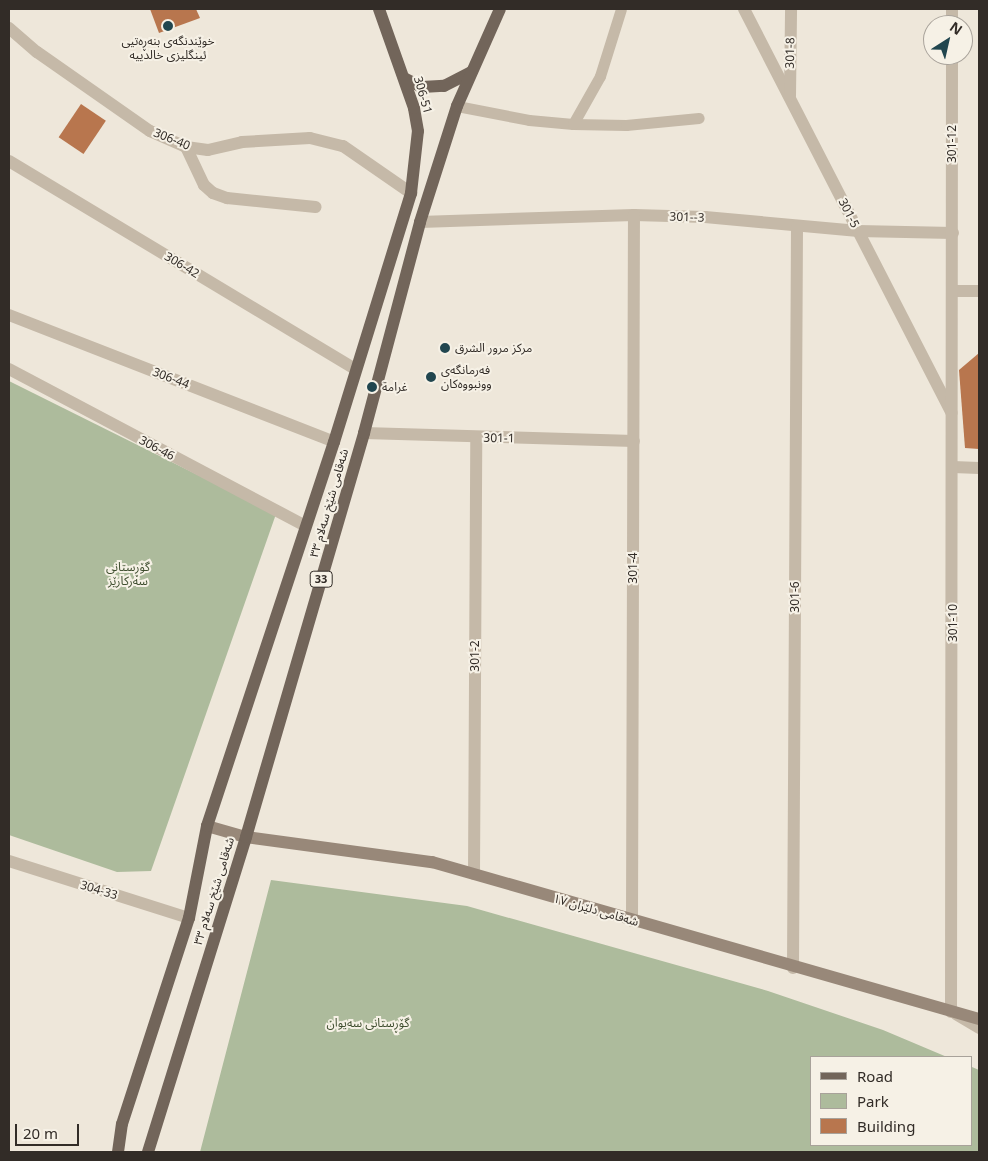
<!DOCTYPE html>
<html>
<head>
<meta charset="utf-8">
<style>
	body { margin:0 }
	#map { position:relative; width:988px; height:1161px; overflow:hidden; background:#eee7da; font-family:"Noto Sans","Noto Sans Arabic",sans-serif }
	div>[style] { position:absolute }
	.green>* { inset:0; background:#adbb9c }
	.building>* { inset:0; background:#b8764e; transform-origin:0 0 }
	.service>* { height:11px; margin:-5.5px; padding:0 5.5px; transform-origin:5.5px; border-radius:5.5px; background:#c5b9a8 }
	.minor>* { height:12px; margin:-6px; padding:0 6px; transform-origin:6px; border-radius:6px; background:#c5b9a8 }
	.tertiary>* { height:12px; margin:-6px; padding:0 6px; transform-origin:6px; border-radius:6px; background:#c5b9a8 }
	.secondary>* { height:12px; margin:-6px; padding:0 6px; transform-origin:6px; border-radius:6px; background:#988879 }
	.primary>* { height:12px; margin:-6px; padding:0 6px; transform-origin:6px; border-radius:6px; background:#72655a }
	.dots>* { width:14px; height:14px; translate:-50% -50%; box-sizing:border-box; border:2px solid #f6f1e6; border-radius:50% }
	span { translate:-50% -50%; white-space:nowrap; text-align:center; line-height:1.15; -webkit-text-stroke:4px #f6f1e6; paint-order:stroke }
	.shield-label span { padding:1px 4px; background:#f6f1e6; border:1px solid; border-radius:4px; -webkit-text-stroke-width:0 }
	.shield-label { font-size:11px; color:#322c27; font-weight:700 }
	.poi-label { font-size:12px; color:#322c27 }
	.left { translate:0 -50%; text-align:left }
	.street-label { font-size:12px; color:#322c27 }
	.park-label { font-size:12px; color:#3e4d2e }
	.frame { position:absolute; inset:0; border:10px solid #322c27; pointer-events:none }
	.legend { position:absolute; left:810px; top:1056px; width:162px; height:90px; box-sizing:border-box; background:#f6f1e6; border:1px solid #a8a29a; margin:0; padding:6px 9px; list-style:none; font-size:15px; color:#322c27 }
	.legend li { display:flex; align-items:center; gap:10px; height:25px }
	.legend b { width:25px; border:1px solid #a8a29a }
	.north { position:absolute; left:923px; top:15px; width:50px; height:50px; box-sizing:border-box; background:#f6f1e6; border:1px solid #a8a29a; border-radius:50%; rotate:35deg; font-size:14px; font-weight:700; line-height:20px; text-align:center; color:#322c27 }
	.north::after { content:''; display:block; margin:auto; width:18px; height:22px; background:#21464f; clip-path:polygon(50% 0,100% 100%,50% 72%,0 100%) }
	.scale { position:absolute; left:15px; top:1124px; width:64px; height:22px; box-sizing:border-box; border:2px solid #322c27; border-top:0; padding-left:6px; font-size:15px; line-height:18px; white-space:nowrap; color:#322c27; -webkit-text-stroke:4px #f6f1e6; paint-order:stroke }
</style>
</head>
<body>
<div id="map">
	<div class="green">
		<div style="clip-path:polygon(9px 381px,276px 514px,151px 871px,117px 872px,9px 835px)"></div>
		<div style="clip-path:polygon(271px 880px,467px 906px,768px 991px,883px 1030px,947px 1057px,812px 1057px,812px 1145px,972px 1145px,972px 1067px,979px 1070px,979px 1152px,200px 1152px)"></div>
	</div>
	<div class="building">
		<div style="clip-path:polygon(150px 9px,196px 9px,200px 18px,159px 33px)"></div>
		<div style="left:81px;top:104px;width:30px;height:40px;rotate:34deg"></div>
		<div style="clip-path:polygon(979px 353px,979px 449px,965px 448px,959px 370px)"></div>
	</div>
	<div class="service">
		<div style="left:457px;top:106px;width:73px;rotate:11deg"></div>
		<div style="left:529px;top:120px;width:44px;rotate:5.2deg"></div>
		<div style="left:573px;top:124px;width:53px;rotate:1.1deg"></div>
		<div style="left:626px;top:125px;width:73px;rotate:-5.5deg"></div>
		<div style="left:573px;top:124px;width:55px;rotate:-60.6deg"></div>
		<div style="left:600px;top:76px;width:70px;rotate:-72.6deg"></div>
	</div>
	<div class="minor">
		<div style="left:744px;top:9px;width:454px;rotate:62.8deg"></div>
		<div style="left:952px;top:9px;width:16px;rotate:90deg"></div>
		<div style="left:9px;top:28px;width:37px;rotate:41deg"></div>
		<div style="left:37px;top:52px;width:138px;rotate:35deg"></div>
		<div style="left:150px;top:131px;width:39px;rotate:24deg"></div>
		<div style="left:186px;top:147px;width:22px;rotate:8deg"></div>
		<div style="left:208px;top:150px;width:35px;rotate:-13deg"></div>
		<div style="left:242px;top:142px;width:68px;rotate:-3.4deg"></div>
		<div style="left:310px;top:138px;width:34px;rotate:14deg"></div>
		<div style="left:343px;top:146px;width:83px;rotate:34.7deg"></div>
		<div style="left:790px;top:96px;width:87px;rotate:-89.3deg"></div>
		<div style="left:186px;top:147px;width:42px;rotate:64.7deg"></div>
		<div style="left:204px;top:185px;width:12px;rotate:42deg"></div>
		<div style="left:213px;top:193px;width:15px;rotate:20deg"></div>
		<div style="left:227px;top:198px;width:89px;rotate:5.8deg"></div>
		<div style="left:9px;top:161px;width:404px;rotate:31deg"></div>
		<div style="left:420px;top:222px;width:214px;rotate:-1.9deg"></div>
		<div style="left:634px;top:215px;width:71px;rotate:1.6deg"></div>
		<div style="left:705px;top:217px;width:154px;rotate:5.2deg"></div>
		<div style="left:858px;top:231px;width:95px;rotate:1.2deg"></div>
		<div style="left:953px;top:291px;width:26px"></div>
		<div style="left:9px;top:315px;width:349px;rotate:21.3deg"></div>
		<div style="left:9px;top:369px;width:335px;rotate:27.9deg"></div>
		<div style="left:364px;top:433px;width:270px;rotate:1.7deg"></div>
		<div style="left:953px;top:467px;width:26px;rotate:2deg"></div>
		<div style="left:9px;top:861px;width:189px;rotate:17.6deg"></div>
		<div style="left:474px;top:874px;width:437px;rotate:-89.7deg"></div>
		<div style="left:632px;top:921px;width:706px;rotate:-89.84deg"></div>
		<div style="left:793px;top:968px;width:742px;rotate:-89.69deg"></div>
		<div style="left:951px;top:1012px;width:957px;rotate:-89.94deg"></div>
	</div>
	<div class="tertiary">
		<div style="left:956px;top:1014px;width:27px;rotate:31deg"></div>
	</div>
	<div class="secondary">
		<div style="left:207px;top:826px;width:41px;rotate:15.8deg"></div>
		<div style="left:246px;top:837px;width:188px;rotate:7.7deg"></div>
		<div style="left:432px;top:862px;width:569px;rotate:16.01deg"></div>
	</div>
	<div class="primary">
		<div style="left:404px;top:78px;width:20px;rotate:27deg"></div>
		<div style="left:422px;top:87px;width:22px;rotate:-3deg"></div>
		<div style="left:444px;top:86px;width:31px;rotate:-27deg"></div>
		<div style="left:118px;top:1152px;width:28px;rotate:-82deg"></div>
		<div style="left:122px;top:1124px;width:217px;rotate:-72deg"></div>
		<div style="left:189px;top:918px;width:94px;rotate:-78.9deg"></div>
		<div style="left:207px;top:826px;width:404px;rotate:-71.7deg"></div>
		<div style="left:334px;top:442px;width:261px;rotate:-72.8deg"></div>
		<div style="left:411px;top:193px;width:62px;rotate:-83.6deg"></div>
		<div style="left:418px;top:131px;width:23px;rotate:-100deg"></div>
		<div style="left:414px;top:108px;width:105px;rotate:-109.5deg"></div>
		<div style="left:148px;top:1152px;width:330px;rotate:-72.7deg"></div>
		<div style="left:246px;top:837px;width:421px;rotate:-73.7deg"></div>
		<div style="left:364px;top:433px;width:218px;rotate:-75.1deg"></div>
		<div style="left:420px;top:222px;width:122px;rotate:-72.3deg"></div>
		<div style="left:457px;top:106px;width:106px;rotate:-66.1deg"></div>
	</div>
	<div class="dots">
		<div style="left:168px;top:26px;background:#21464f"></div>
		<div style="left:445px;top:348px;background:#21464f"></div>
		<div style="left:431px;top:377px;background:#21464f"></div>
		<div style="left:372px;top:387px;background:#21464f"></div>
	</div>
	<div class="shield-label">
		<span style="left:321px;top:579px">33</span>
	</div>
	<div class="poi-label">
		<span style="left:168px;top:48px">خوێندنگەی بنەڕەتیی<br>ئینگلیزی خالدییە</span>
		<span class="left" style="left:455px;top:348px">مرکز مرور الشرق</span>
		<span class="left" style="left:441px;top:377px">فەرمانگەی<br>وونبووەکان</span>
		<span class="left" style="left:382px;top:387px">غرامة</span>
	</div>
	<div class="street-label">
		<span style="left:790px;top:53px;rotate:-89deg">301-8</span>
		<span style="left:423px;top:95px;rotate:74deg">306-51</span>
		<span style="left:172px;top:139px;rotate:22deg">306-40</span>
		<span style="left:952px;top:144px;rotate:-90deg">301-12</span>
		<span style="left:849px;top:213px;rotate:63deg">301-5</span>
		<span style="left:687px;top:217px;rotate:2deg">301--3</span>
		<span style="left:182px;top:265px;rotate:31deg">306-42</span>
		<span style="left:171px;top:378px;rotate:21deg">306-44</span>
		<span style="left:499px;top:438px;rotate:1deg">301-1</span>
		<span style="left:157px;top:448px;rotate:28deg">306-46</span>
		<span style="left:329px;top:503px;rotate:-74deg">شەقامی شێخ سەلام ٣٣</span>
		<span style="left:633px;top:568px;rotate:-90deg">301-4</span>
		<span style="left:795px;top:597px;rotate:-90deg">301-6</span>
		<span style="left:953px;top:623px;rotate:-90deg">301-10</span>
		<span style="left:475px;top:656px;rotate:-90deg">301-2</span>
		<span style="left:99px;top:890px;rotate:17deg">304-33</span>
		<span style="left:214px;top:891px;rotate:-73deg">شەقامی شێخ سەلام ٣٣</span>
		<span style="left:596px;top:910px;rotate:16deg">شەقامی دلێران ١٧</span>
	</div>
	<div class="park-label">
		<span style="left:128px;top:574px">گۆڕستانی<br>سەرکارێز</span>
		<span style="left:368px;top:1023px">گۆڕستانی سەیوان</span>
	</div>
	<div class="frame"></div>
	<ul class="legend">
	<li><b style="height:6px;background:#72655a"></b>Road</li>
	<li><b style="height:14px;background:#adbb9c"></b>Park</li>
	<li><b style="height:14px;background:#b8764e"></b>Building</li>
	</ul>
	<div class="north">N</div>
	<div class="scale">20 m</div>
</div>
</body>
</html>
